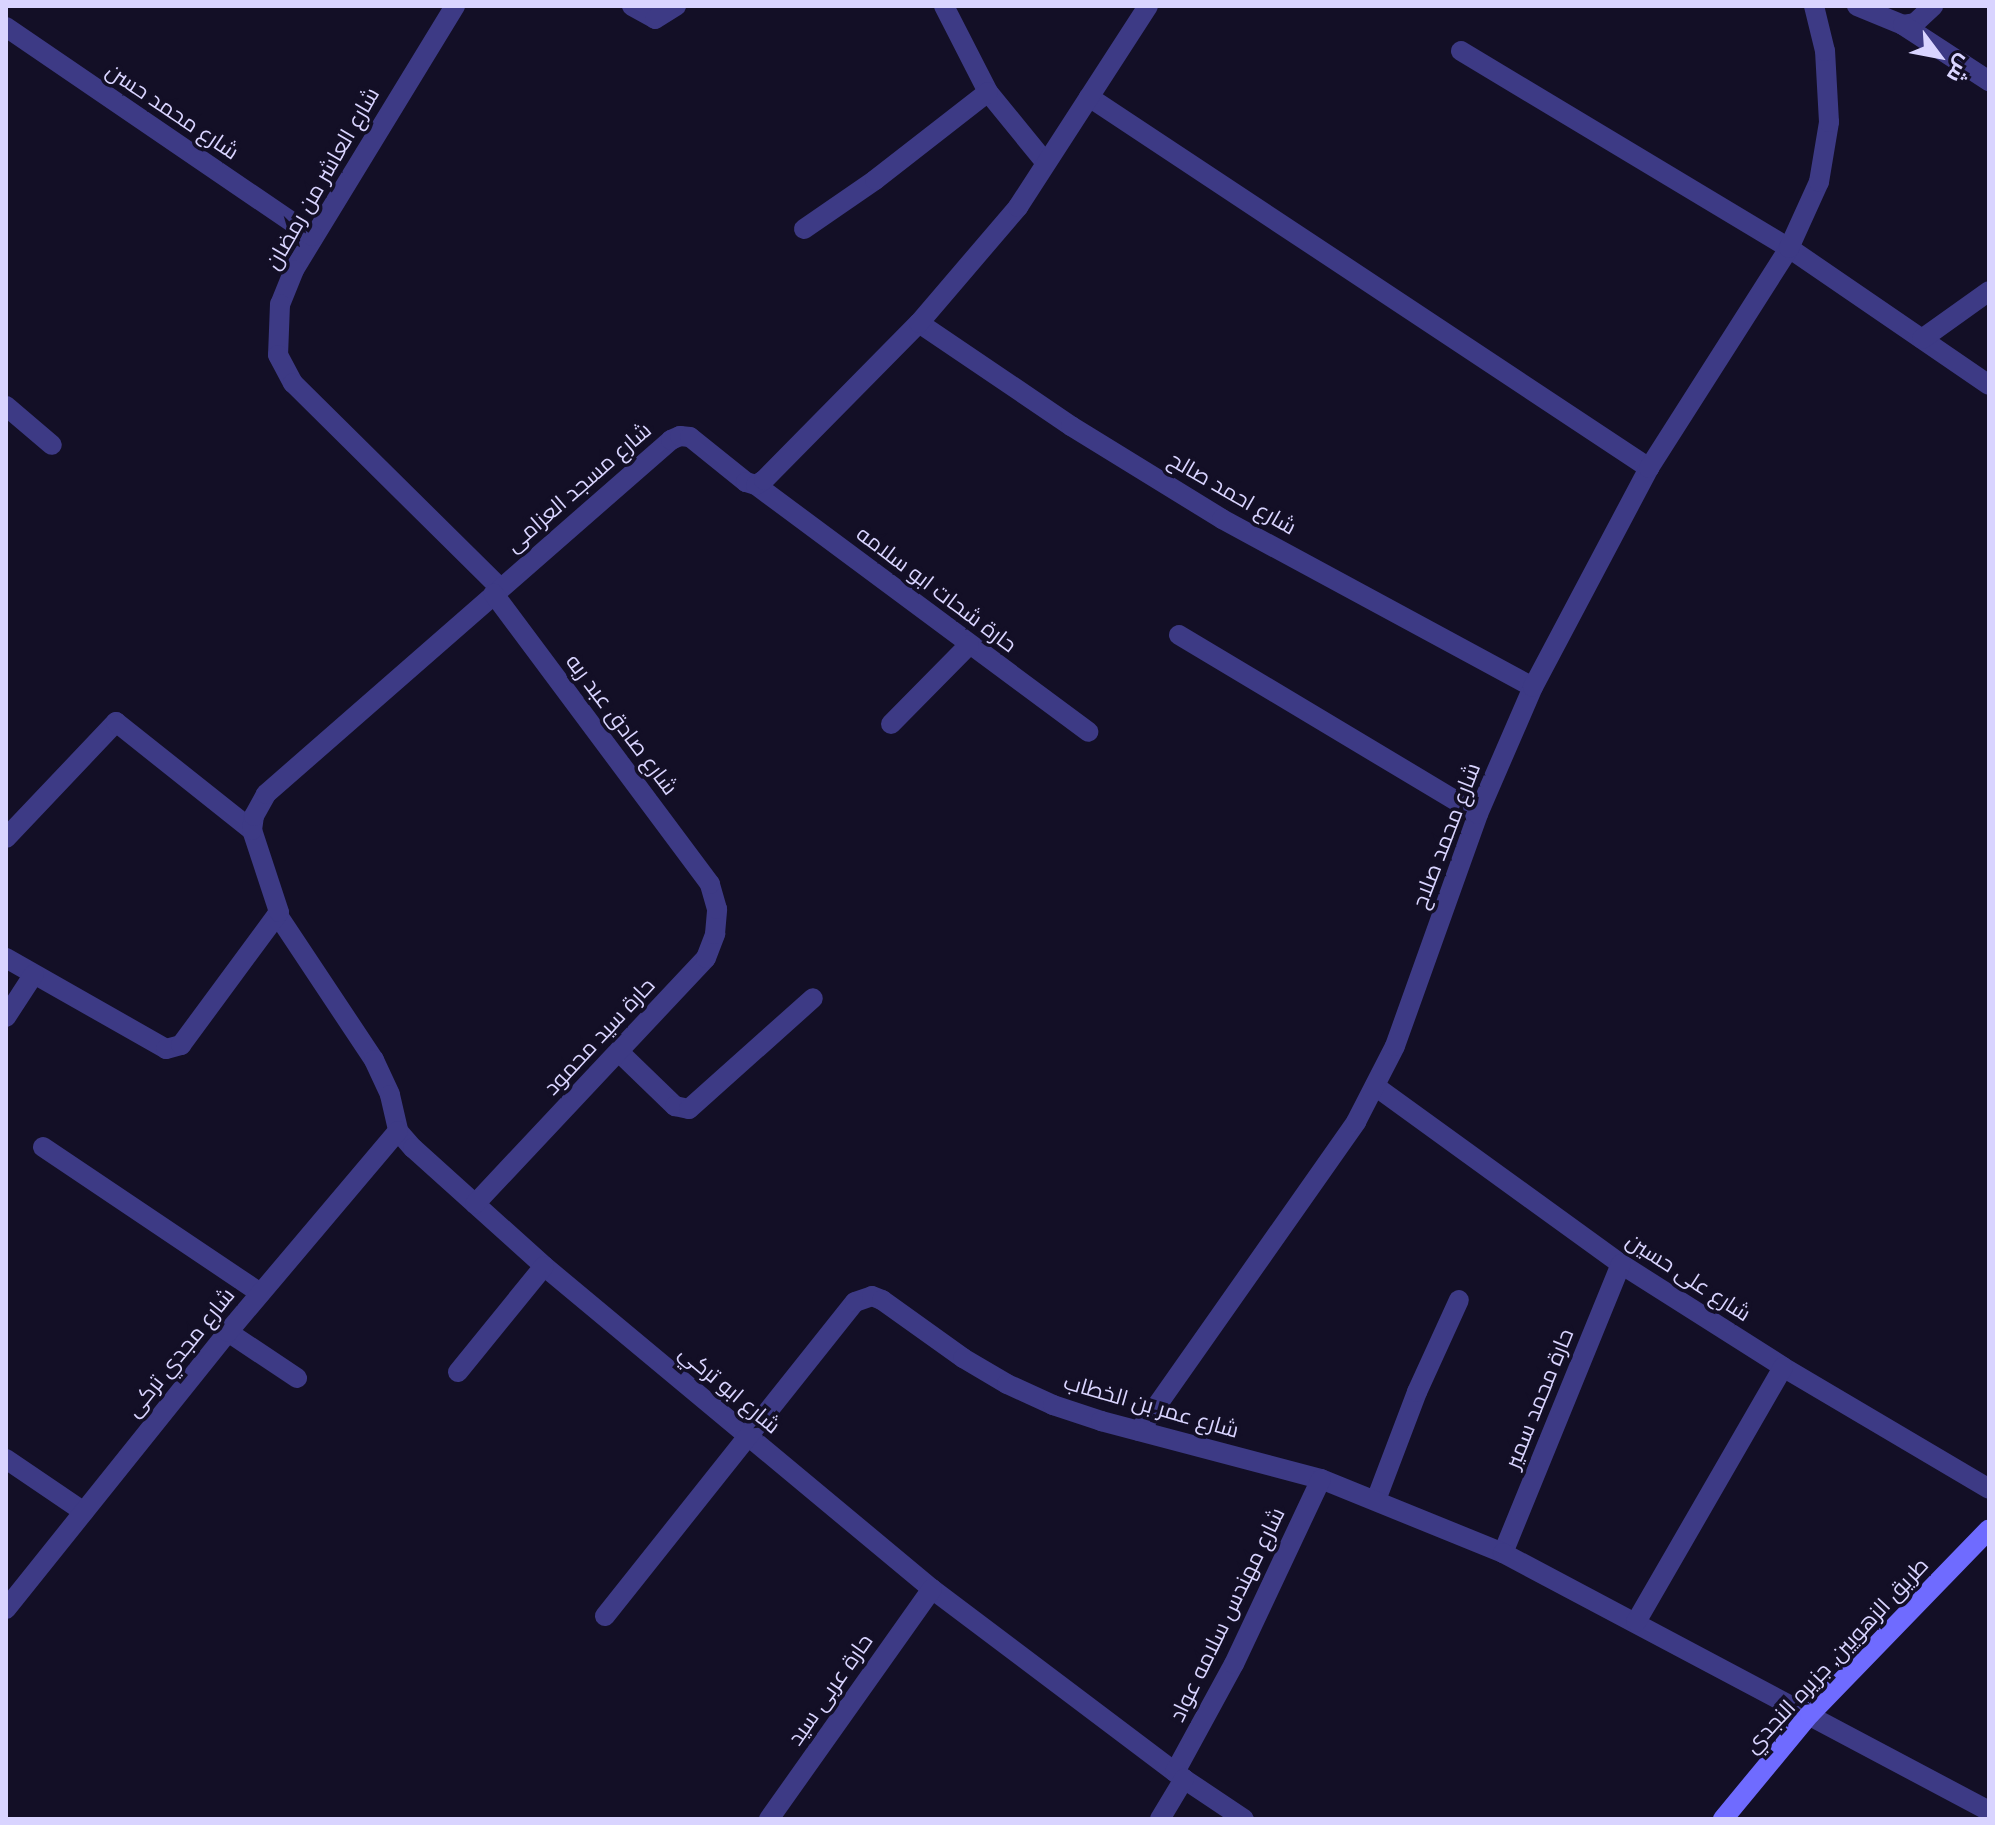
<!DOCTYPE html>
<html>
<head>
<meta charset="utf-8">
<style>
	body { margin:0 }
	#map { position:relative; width:1995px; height:1825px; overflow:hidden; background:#130f26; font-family:"Nunito Sans",Cairo,sans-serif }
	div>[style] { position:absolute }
	.street>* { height:20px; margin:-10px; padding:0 10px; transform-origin:10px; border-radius:10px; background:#3d3a85 }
	.secondary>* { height:20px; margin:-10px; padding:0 10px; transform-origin:10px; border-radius:10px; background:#6f6bff }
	span { translate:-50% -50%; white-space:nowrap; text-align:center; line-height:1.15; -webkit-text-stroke:7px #130f26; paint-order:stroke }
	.street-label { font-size:22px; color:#d9d4ff }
	.frame { position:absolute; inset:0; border:8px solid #d9d4ff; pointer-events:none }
	.north { position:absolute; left:1899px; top:16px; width:80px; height:80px; -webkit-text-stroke:6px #130f26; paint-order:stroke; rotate:122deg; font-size:22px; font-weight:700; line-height:32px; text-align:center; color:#d9d4ff }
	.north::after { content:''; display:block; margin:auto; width:28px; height:36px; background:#d9d4ff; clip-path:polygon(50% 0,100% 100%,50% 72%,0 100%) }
</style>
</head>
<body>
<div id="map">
	<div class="street">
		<div style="left:455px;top:6px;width:309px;rotate:121.4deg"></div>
		<div style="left:294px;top:270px;width:37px;rotate:112deg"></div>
		<div style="left:280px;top:304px;width:51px;rotate:92.2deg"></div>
		<div style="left:278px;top:355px;width:32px;rotate:62deg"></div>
		<div style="left:293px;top:383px;width:291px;rotate:44.7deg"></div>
		<div style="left:632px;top:6px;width:26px;rotate:29deg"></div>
		<div style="left:655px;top:19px;width:25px;rotate:-32deg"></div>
		<div style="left:944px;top:6px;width:97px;rotate:62.9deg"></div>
		<div style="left:988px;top:92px;width:90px;rotate:50.8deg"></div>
		<div style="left:1857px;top:6px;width:50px;rotate:22.4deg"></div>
		<div style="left:1903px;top:25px;width:12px;rotate:-9deg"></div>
		<div style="left:1915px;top:23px;width:25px;rotate:-43deg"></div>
		<div style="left:1903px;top:25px;width:103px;rotate:33.1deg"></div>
		<div style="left:6px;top:27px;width:371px;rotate:34.3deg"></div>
		<div style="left:1461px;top:51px;width:383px;rotate:31deg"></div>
		<div style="left:1789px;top:248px;width:242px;rotate:34.4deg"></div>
		<div style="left:1089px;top:97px;width:672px;rotate:33.52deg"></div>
		<div style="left:804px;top:229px;width:86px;rotate:-34.6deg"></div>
		<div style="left:875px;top:180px;width:143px;rotate:-37.9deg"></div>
		<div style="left:919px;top:323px;width:184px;rotate:34.1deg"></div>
		<div style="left:1071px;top:426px;width:177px;rotate:31.6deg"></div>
		<div style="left:1222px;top:519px;width:353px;rotate:28.4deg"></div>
		<div style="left:1922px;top:339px;width:82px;rotate:-35.6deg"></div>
		<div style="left:6px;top:406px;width:60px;rotate:40.3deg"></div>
		<div style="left:756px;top:485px;width:414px;rotate:36.6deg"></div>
		<div style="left:1179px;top:635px;width:348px;rotate:30.9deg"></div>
		<div style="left:891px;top:724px;width:111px;rotate:-45.4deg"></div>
		<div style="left:6px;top:838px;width:160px;rotate:-46.5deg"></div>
		<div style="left:116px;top:722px;width:174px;rotate:38.5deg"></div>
		<div style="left:277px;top:914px;width:175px;rotate:56.4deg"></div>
		<div style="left:374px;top:1060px;width:38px;rotate:65deg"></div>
		<div style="left:390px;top:1095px;width:37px;rotate:77deg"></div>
		<div style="left:398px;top:1131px;width:23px;rotate:49deg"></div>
		<div style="left:413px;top:1148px;width:176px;rotate:42deg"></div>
		<div style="left:544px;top:1266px;width:505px;rotate:39.78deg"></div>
		<div style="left:932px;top:1589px;width:316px;rotate:37deg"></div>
		<div style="left:1184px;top:1779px;width:72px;rotate:33.7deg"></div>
		<div style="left:6px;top:958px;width:184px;rotate:29.6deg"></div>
		<div style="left:166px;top:1049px;width:16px;rotate:-15deg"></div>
		<div style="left:181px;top:1045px;width:165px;rotate:-53.6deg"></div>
		<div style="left:279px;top:912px;width:86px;rotate:-108.2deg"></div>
		<div style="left:252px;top:830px;width:14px;rotate:-82deg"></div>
		<div style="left:254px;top:816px;width:25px;rotate:-61deg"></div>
		<div style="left:266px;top:794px;width:538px;rotate:-41.16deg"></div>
		<div style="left:671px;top:440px;width:10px;rotate:-24deg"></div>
		<div style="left:680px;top:436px;width:10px;rotate:6deg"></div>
		<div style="left:690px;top:437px;width:72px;rotate:38.8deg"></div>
		<div style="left:746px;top:482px;width:10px;rotate:17deg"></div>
		<div style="left:756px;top:485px;width:9px;rotate:-32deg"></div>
		<div style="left:764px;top:480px;width:221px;rotate:-45.4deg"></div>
		<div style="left:919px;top:323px;width:153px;rotate:-49.5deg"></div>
		<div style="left:1018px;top:207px;width:239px;rotate:-57.1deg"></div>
		<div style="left:6px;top:1017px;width:51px;rotate:-56.9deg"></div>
		<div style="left:619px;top:1052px;width:78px;rotate:44deg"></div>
		<div style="left:675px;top:1106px;width:14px;rotate:12deg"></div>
		<div style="left:689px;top:1109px;width:166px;rotate:-41.8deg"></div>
		<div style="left:1375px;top:1086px;width:304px;rotate:35.9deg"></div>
		<div style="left:1621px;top:1264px;width:192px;rotate:32.4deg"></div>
		<div style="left:1783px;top:1367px;width:239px;rotate:30.6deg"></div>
		<div style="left:43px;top:1147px;width:262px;rotate:33.9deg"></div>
		<div style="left:475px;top:1204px;width:337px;rotate:-46.8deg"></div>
		<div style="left:706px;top:958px;width:26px;rotate:-69deg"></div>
		<div style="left:715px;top:934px;width:25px;rotate:-85deg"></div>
		<div style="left:717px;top:909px;width:26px;rotate:-106deg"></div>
		<div style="left:710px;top:884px;width:362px;rotate:-126.7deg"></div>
		<div style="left:228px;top:1332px;width:83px;rotate:33.7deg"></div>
		<div style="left:458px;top:1372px;width:136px;rotate:-50.9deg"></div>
		<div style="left:1139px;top:1431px;width:378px;rotate:-54.9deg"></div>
		<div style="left:1356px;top:1122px;width:85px;rotate:-62.8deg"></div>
		<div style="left:1395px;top:1046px;width:246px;rotate:-70.3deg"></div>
		<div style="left:1478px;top:814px;width:138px;rotate:-66.6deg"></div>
		<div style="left:1533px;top:687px;width:248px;rotate:-62.1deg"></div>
		<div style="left:1649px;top:468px;width:261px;rotate:-57.5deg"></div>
		<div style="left:1789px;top:248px;width:72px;rotate:-65.6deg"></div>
		<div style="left:1819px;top:182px;width:61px;rotate:-80.5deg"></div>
		<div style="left:1829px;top:122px;width:71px;rotate:-93.2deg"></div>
		<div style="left:1825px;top:51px;width:46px;rotate:-103.7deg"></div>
		<div style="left:6px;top:1459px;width:94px;rotate:34.2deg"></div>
		<div style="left:1376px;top:1500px;width:116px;rotate:-69.2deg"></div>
		<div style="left:1417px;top:1392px;width:101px;rotate:-65.5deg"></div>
		<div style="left:1503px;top:1553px;width:312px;rotate:-67.8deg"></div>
		<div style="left:6px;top:1609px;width:355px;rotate:-51.3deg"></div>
		<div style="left:228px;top:1332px;width:263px;rotate:-49.8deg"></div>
		<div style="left:605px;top:1616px;width:401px;rotate:-51.5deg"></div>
		<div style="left:855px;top:1302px;width:18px;rotate:-19deg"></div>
		<div style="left:872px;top:1296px;width:11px;rotate:22deg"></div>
		<div style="left:882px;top:1300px;width:100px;rotate:35.6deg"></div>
		<div style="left:963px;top:1358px;width:51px;rotate:30.6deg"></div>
		<div style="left:1007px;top:1384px;width:51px;rotate:24.5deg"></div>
		<div style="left:1053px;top:1405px;width:51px;rotate:18.4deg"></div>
		<div style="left:1101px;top:1421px;width:228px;rotate:14.8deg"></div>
		<div style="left:1321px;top:1479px;width:196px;rotate:22.1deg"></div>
		<div style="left:1503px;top:1553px;width:550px;rotate:27.96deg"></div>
		<div style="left:1636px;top:1622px;width:294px;rotate:-60deg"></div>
		<div style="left:1175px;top:1772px;width:123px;rotate:-61.4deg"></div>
		<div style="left:1234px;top:1664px;width:204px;rotate:-64.8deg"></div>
		<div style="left:769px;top:1819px;width:282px;rotate:-54.7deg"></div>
		<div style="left:1160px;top:1819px;width:47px;rotate:-59deg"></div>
	</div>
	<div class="secondary">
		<div style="left:1723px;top:1819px;width:136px;rotate:-50.4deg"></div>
		<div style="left:1810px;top:1714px;width:257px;rotate:-45.9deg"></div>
	</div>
	<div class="street-label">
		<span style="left:172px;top:112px;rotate:34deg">شارع محمد حسن</span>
		<span style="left:323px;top:179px;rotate:-60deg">شارع العاشر من رمضان</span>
		<span style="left:579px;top:488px;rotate:-41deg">شارع مسجد العزامى</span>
		<span style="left:1232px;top:494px;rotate:30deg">شارع احمد صالح</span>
		<span style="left:936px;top:590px;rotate:37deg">حارة شحات ابو سلامه</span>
		<span style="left:621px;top:725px;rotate:53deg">شارع صادق عبد ربه</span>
		<span style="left:1447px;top:836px;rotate:-69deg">شارع محمد صلاح</span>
		<span style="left:600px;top:1037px;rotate:-47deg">حارة سيد محمود</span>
		<span style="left:1688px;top:1278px;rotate:33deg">شارع على حسين</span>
		<span style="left:181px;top:1353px;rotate:-51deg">شارع مجدي تركى</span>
		<span style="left:729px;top:1390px;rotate:40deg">شارع ابو تركي</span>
		<span style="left:1540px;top:1399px;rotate:-68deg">حارة محمد سمير</span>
		<span style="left:1151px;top:1407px;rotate:16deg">شارع عمر بن الخطاب</span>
		<span style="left:1228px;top:1615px;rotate:-64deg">شارع مهندس سلامه عواد</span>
		<span style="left:1837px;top:1656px;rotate:-47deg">طريق الزهويين, جزيره النجدي</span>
		<span style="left:831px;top:1690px;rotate:-55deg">حارة عربى سيد</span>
	</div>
	<div class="frame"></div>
	<div class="north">ش</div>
</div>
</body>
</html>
